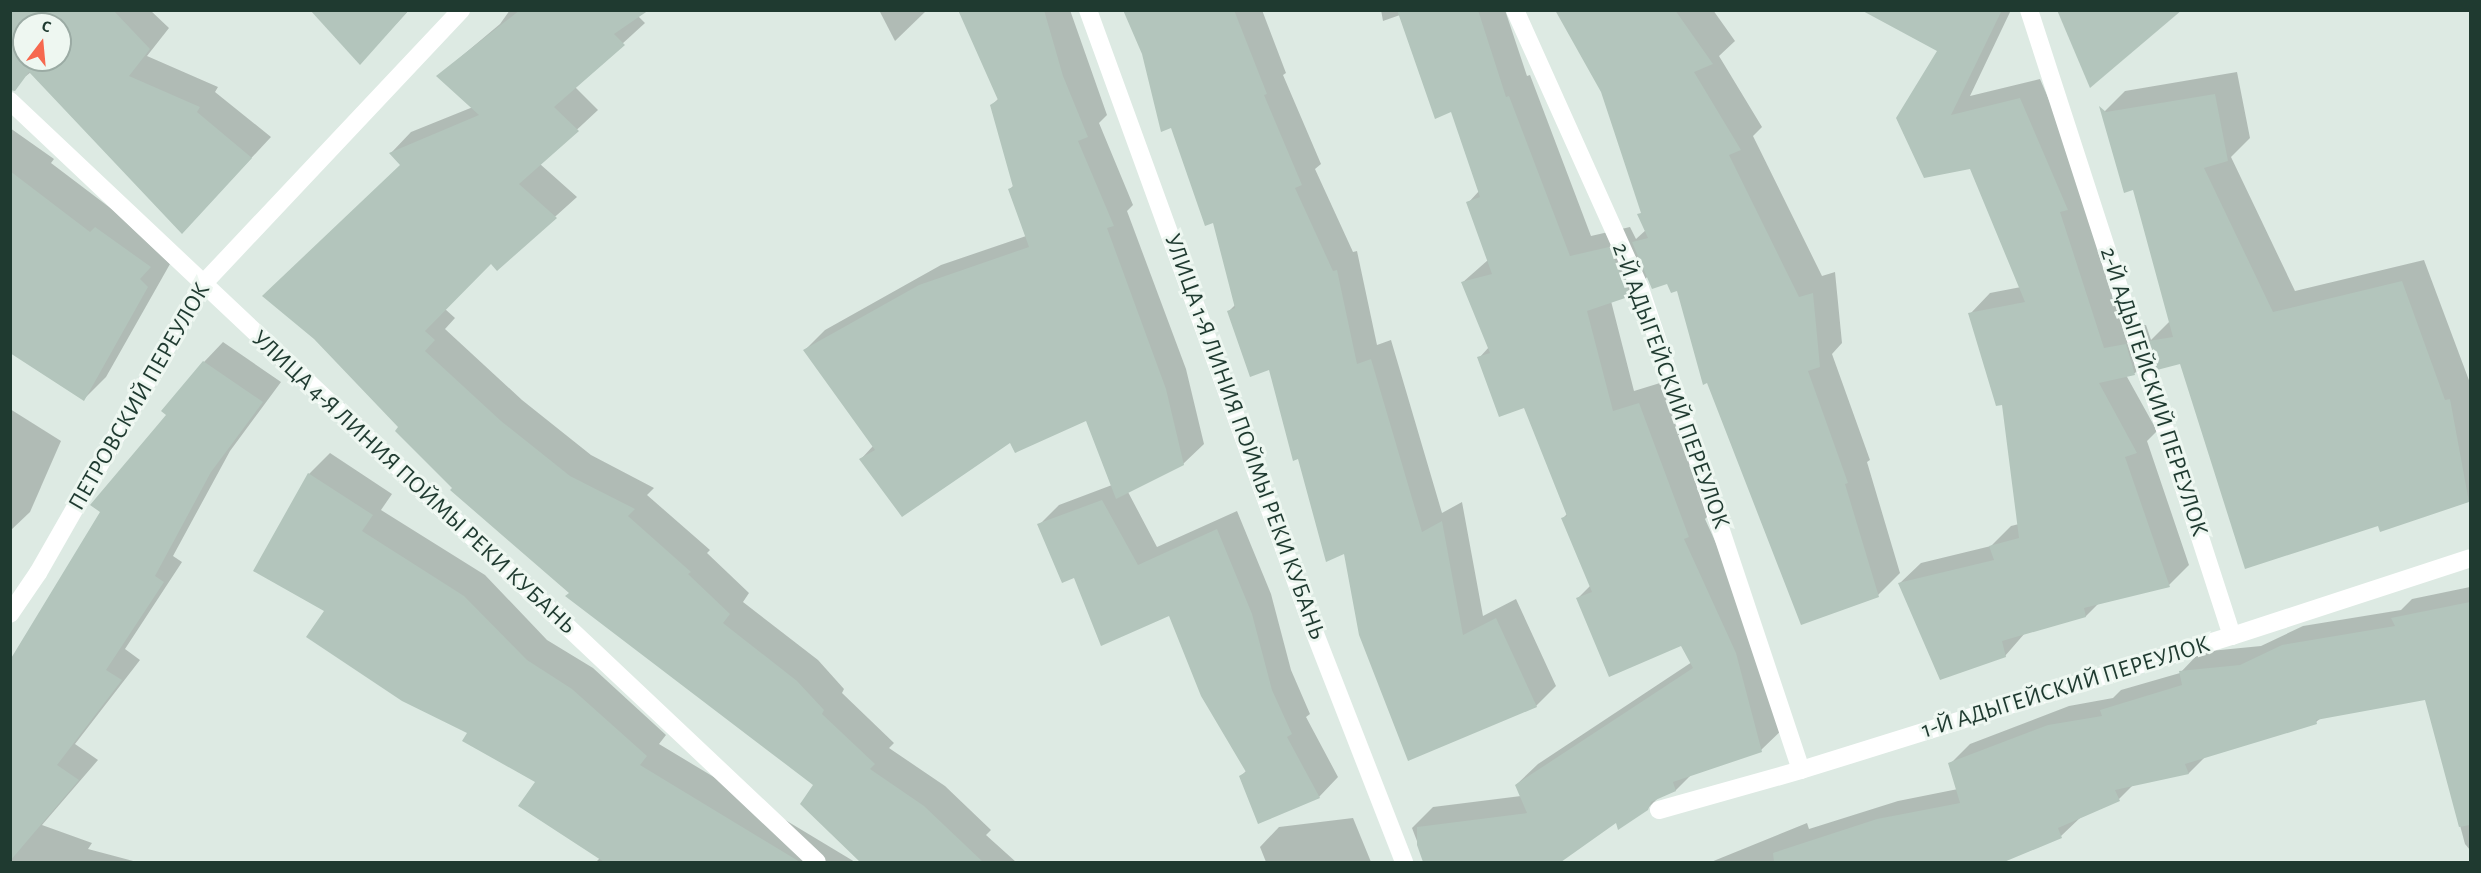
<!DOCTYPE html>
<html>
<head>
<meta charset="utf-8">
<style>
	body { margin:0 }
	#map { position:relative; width:2481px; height:873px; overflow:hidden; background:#ddeae3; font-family:"Alegreya Sans",sans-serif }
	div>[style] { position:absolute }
	.shadow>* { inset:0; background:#0003 }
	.building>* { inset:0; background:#b3c5bc }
	.street>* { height:18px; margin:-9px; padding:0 9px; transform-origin:9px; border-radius:9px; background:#fff }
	span { translate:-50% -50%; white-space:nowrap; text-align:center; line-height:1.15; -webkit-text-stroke:6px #eef7f1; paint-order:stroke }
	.street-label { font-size:24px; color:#1f3a30 }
	.frame { position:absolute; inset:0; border:12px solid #1f3a30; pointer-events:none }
	.north { position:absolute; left:12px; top:12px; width:60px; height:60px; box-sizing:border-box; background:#eef7f1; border:2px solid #9baba4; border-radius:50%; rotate:16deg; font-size:16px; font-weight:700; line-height:24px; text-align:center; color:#1f3a30 }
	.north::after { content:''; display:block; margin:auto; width:21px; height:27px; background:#f6684f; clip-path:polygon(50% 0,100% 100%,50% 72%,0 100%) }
</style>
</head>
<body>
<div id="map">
	<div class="shadow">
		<div style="clip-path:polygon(evenodd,10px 10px,150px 10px,169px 28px,147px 56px,218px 87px,215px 92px,271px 137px,201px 212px,31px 72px,26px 76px,10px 58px,10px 10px,24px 24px,60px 24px,60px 60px,24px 60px,24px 24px)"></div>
		<div style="clip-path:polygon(312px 10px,409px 10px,360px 63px)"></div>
		<div style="clip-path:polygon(510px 10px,646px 10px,638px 16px,645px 23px,575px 87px,598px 110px,540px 164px,577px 197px,497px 269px,491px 262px,445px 309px,455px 318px,445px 329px,522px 400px,591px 455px,654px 488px,647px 495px,710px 550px,707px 553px,749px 593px,743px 602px,818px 660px,844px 689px,842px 693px,894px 743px,889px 748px,945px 786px,991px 830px,986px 835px,1016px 862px,862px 862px,801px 804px,815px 785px,571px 592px,455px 488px,400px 426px,402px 164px,391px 153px,411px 132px,473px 107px,438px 76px,500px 24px)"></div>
		<div style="clip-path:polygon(879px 10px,927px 10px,895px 41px)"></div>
		<div style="clip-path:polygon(959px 10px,1070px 10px,1107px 115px,1099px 123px,1133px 205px,1127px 211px,1186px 369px,1204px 444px,1183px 464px,1128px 492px,1157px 547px,1237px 511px,1271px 594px,1291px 670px,1310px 714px,1306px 717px,1338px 777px,1319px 797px,1241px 776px,1247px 770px,1170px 614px,1075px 576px,1039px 525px,1059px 505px,1112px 485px,1087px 419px,1010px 441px,861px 459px,873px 446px,805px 350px,825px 330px,941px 265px,1026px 236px,1010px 189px,1014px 185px,991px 106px,999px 98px)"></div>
		<div style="clip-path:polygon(1125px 10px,1262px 10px,1286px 73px,1283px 75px,1321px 164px,1315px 169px,1353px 252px,1357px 251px,1377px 345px,1391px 340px,1442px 513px,1462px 502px,1483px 616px,1516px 599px,1556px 686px,1536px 706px,1345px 552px,1299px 457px,1270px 368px,1229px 311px,1235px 305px,1214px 221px)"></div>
		<div style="clip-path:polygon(1381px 10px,1505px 10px,1527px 76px,1530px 75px,1591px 236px,1630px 227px,1636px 239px,1647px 229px,1603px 91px,1557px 10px,1713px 10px,1735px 41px,1719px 56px,1762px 127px,1753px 136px,1822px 276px,1835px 272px,1842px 343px,1832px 354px,1870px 460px,1867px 462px,1900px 573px,1878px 595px,1678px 289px,1668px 282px,1648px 276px,1630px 295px,1611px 301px,1634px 391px,1660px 383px,1709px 515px,1705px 519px,1756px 631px,1783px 729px,1761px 750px,1691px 775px,1676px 790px,1659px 797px,1647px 809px,1617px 821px,1559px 862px,1425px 862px,1412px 828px,1433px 807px,1521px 796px,1516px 785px,1538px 764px,1692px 662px,1682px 644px,1578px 598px,1591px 585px,1563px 518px,1567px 514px,1524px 406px,1479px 358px,1489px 347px,1463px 282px,1488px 260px,1468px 203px,1479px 191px,1452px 110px,1400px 15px,1383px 21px)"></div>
		<div style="clip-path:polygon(1864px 10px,2011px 10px,1970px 96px,2040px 79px,2087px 188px,2124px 328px,2146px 325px,2151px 340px,2170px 321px,2134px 188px,2103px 113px,2125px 91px,2237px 72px,2250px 138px,2231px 157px,2295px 291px,2424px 260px,2470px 383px,2470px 501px,2381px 530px,2379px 524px,2181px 363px,2154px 354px,2135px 373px,2126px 375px,2157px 431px,2147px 441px,2189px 565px,2169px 585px,2099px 603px,2086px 616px,2025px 633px,2005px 656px,1900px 583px,1921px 563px,1991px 546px,2011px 526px,2019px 524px,2004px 403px,1970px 314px,1990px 293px,2021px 287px,1971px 168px,1925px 177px,1939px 51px)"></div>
		<div style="clip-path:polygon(10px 128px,54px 159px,51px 163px,113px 210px,170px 264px,106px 377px,84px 399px,10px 290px)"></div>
		<div style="clip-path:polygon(223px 342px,281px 382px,230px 451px,173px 556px,182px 562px,125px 649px,140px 660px,75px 744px,98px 760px,42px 825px,92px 843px,88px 849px,137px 862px,10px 862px,10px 663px,168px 415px,204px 362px)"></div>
		<div style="clip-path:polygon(10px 409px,61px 441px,30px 512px,10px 531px)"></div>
		<div style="clip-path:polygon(330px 453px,392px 494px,381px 510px,485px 575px,547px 640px,593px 668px,666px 735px,659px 744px,855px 862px,596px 862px,600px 858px,538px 782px,469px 733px,326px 610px,309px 474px)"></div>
		<div style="clip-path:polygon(2470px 587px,2470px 691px,2428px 708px,2426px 698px,2321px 718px,2316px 722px,2205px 757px,2189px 773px,2134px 784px,2119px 799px,2081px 817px,2061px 836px,2000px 862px,1711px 862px,1807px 823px,1809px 829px,1898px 801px,1958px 789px,1950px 764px,1970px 744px,2069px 706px,2113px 698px,2121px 690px,2180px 673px,2200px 652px,2261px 646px,2303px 626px,2401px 610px,2412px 599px)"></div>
		<div style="clip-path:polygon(2470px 726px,2470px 850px,2465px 844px,2439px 747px,2458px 727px)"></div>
		<div style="clip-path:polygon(1353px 818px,1371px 862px,1266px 862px,1260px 847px,1279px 827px)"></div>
	</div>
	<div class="building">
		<div style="clip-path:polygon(evenodd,10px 10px,113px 10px,150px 49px,129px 76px,200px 107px,197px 112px,252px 158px,182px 234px,29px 72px,15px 91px,10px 90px,10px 10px,24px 24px,60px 24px,60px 60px,24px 60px,24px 24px)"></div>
		<div style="clip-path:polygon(310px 10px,409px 10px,360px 65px)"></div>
		<div style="clip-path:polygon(520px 10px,649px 10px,614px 34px,625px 45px,554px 107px,579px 131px,519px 184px,557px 218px,497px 271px,491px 264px,425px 331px,435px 340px,425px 351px,501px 421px,570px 476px,635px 509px,628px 516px,691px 572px,688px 574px,730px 614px,723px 623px,797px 681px,824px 710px,822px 714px,875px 764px,870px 769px,924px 806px,983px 862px,860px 862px,800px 804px,813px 785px,565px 596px,569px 593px,450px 490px,452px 488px,395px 431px,398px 427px,314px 339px,262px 296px,400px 165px,389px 153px,479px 115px,436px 76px)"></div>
		<div style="clip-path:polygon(958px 10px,1044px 10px,1063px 76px,1088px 137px,1078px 141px,1114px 226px,1107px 228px,1166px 389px,1184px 465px,1116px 499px,1086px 421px,1015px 453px,1010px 443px,902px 517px,859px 459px,875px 450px,803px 350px,919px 285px,1029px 247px,1008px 189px,1013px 187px,990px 105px,998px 100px)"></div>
		<div style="clip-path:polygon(1123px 10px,1234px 10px,1267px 94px,1264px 95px,1302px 185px,1295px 188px,1333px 271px,1337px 270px,1357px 364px,1371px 359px,1422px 532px,1442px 521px,1463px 635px,1496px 618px,1537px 707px,1408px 761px,1359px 635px,1344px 554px,1326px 562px,1298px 459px,1293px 461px,1269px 370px,1250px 377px,1227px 311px,1235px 308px,1213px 223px,1205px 226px,1171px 128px,1161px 132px,1142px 54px)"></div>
		<div style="clip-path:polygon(1397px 10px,1478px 10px,1506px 97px,1509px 96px,1570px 256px,1609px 247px,1631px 296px,1587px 311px,1613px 411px,1639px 403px,1689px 537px,1684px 539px,1736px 653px,1762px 752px,1673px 782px,1676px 791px,1651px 802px,1648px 810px,1618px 830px,1616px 823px,1561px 862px,1423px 862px,1417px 845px,1417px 827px,1527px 813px,1515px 785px,1693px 668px,1681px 646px,1609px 677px,1576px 598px,1592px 592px,1561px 518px,1567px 516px,1524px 408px,1499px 417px,1477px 357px,1490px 353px,1461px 282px,1492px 274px,1466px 202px,1480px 197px,1451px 112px,1435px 119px)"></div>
		<div style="clip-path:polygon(1555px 10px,1675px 10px,1713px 64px,1694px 72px,1741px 150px,1729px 155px,1799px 297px,1813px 293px,1820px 367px,1808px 371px,1848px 483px,1845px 484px,1879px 597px,1801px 625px,1707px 383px,1703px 385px,1677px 291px,1671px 293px,1667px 284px,1652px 289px,1632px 242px,1648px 238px,1637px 214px,1641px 213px,1601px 92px)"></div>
		<div style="clip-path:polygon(1861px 10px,2002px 10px,1951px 115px,2020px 98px,2068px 210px,2060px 212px,2104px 348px,2126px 344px,2135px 375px,2099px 383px,2137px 453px,2125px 457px,2170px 587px,2084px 608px,2086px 617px,2002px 641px,2006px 657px,1940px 680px,1898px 583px,1994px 560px,1989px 546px,2019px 538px,2002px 405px,1996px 406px,1968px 313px,2025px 302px,1970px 169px,1924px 178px,1896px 118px,1937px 51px)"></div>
		<div style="clip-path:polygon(2057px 10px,2182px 10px,2090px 88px)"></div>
		<div style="clip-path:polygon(2215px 94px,2228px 161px,2204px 168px,2273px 312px,2402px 281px,2445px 400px,2450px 399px,2469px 502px,2380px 532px,2378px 526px,2245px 569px,2180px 364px,2157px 370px,2148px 341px,2173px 337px,2133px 190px,2124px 193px,2099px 106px,2106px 112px)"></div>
		<div style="clip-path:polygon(10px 171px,90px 232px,95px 227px,151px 267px,140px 279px,148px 287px,84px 401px,10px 353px)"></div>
		<div style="clip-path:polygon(203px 361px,263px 402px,211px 472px,155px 576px,164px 582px,106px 670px,122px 680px,57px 765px,79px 780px,10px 861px,10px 660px,100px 512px,90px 505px,166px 415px,161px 411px)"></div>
		<div style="clip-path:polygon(308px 473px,373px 515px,362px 531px,464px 596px,527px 660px,572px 689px,647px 756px,640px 765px,800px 862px,604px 862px,518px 806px,535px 782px,462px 741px,467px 733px,402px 701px,306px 637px,324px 611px,253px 571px)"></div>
		<div style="clip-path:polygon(1102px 500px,1138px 565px,1217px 529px,1252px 614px,1272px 690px,1292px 734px,1287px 737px,1320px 798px,1258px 824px,1239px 776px,1246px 772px,1201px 696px,1169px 616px,1101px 646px,1074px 578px,1062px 583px,1037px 524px)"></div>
		<div style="clip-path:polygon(2470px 602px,2470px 825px,2459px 827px,2425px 700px,2316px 720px,2317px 724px,2185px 764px,2189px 774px,2115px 790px,2120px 801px,2058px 828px,2062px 838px,2004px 862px,1774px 862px,1773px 853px,1877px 819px,1960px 803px,1948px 763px,2048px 725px,2102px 716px,2100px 710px,2182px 685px,2179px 671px,2240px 665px,2282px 645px,2395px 626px,2391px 618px)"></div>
	</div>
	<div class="street">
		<div style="left:1088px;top:10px;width:661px;rotate:70deg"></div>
		<div style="left:1314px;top:631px;width:248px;rotate:68.7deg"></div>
		<div style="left:1515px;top:10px;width:305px;rotate:65.8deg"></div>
		<div style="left:1640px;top:288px;width:508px;rotate:71.53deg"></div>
		<div style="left:2029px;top:10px;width:658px;rotate:72.03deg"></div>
		<div style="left:10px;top:101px;width:1109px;rotate:43.32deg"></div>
		<div style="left:10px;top:614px;width:50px;rotate:-55.7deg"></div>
		<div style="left:38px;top:573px;width:331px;rotate:-60.3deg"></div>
		<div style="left:202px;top:285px;width:378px;rotate:-46.7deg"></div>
		<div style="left:1659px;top:810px;width:148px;rotate:-15.7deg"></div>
		<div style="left:1801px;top:770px;width:451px;rotate:-17.3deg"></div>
		<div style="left:2232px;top:636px;width:250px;rotate:-18.1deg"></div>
	</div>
	<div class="street-label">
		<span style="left:1670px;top:386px;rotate:70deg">2-Й АДЫГЕЙСКИЙ ПЕРЕУЛОК</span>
		<span style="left:2153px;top:392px;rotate:72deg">2-Й АДЫГЕЙСКИЙ ПЕРЕУЛОК</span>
		<span style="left:140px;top:397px;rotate:-60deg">ПЕТРОВСКИЙ ПЕРЕУЛОК</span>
		<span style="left:1244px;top:437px;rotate:70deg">УЛИЦА 1-Я ЛИНИЯ ПОЙМЫ РЕКИ КУБАНЬ</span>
		<span style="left:413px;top:483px;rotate:43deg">УЛИЦА 4-Я ЛИНИЯ ПОЙМЫ РЕКИ КУБАНЬ</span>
		<span style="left:2066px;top:688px;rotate:-17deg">1-Й АДЫГЕЙСКИЙ ПЕРЕУЛОК</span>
	</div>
	<div class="frame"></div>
	<div class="north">С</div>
</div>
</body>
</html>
